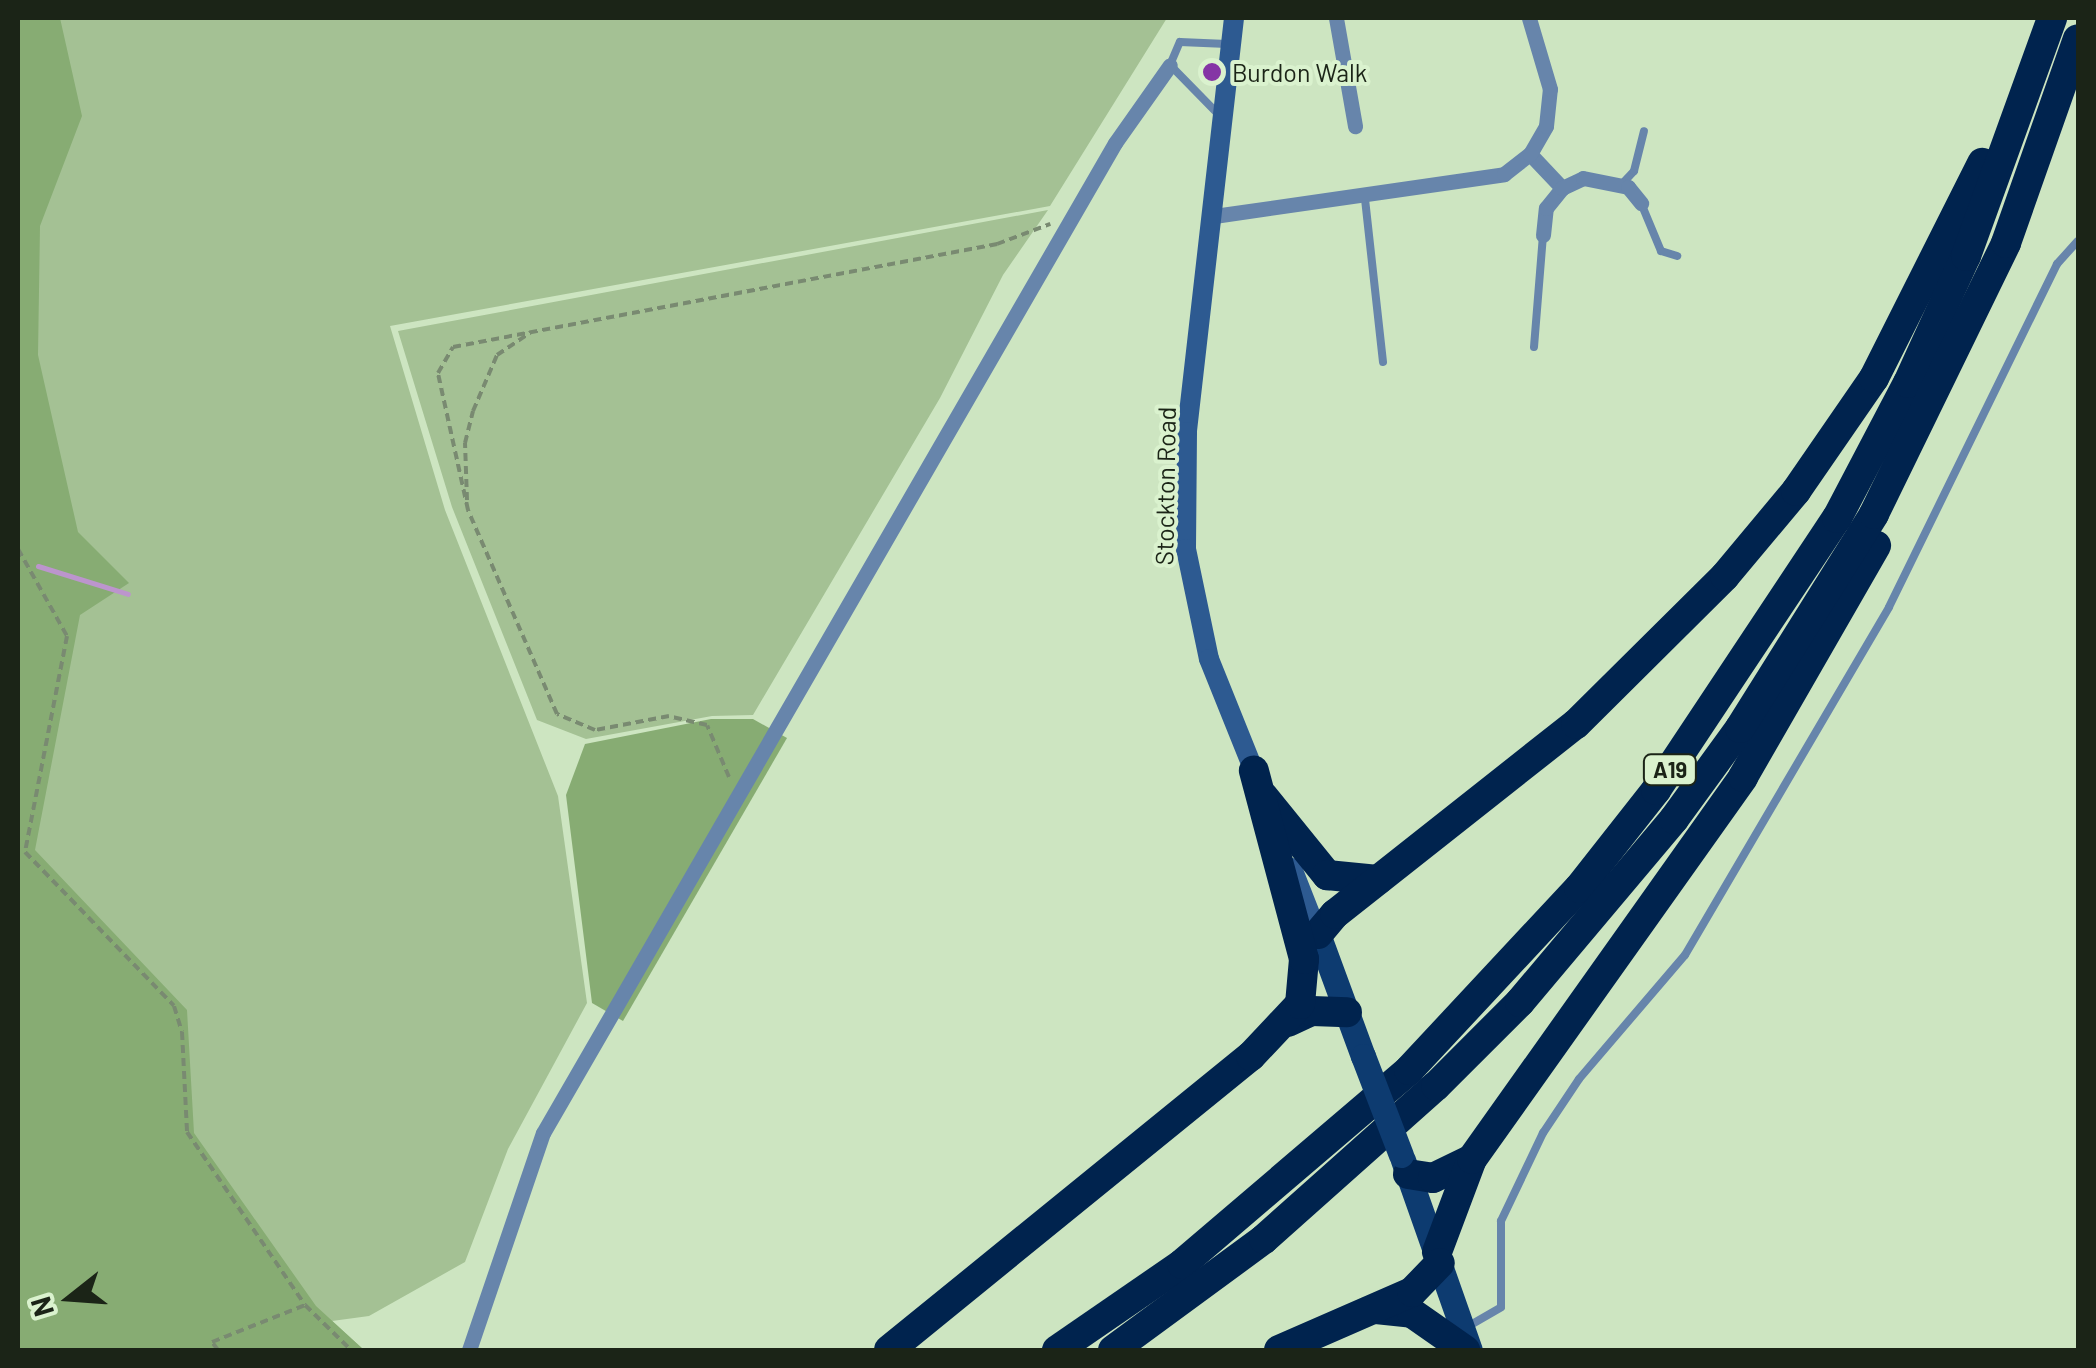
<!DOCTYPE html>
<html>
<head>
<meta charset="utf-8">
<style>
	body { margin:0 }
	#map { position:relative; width:2096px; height:1368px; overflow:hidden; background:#cde5c1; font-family:Barlow,sans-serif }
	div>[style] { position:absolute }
	.green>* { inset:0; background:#a4c194 }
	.forest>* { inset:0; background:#87ac73 }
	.stream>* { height:5px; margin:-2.5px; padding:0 2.5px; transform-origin:2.5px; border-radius:2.5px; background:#bc95cd }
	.path>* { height:4px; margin-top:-2px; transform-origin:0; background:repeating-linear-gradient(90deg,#798a71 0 8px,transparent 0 13px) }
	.lane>* { height:8px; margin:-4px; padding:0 4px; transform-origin:4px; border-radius:4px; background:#6785ab }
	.street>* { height:15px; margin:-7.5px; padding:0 7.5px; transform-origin:7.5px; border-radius:7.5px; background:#6785ab }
	.secondary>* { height:20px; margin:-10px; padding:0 10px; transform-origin:10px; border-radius:10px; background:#2d5a91 }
	.primary>* { height:25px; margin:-12.5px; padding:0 12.5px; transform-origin:12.5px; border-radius:12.5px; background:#0d3b70 }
	.highway>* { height:30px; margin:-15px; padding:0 15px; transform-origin:15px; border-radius:15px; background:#00234e }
	.primary-bridge>* { height:25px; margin:-12.5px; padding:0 12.5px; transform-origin:12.5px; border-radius:12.5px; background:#0d3b70 }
	.dots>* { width:28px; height:28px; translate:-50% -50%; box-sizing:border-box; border:5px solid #daf2ce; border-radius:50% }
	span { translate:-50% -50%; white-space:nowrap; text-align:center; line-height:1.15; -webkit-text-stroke:8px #daf2ce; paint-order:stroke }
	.shield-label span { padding:2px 8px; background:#daf2ce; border:2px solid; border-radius:8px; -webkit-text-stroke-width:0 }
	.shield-label { font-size:22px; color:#1b2417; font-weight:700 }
	.poi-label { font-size:25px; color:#1b2417 }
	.left { translate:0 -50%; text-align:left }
	.street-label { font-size:25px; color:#1b2417 }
	.frame { position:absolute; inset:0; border:20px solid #1b2417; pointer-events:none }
	.north { position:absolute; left:20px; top:1248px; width:100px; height:100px; -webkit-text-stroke:8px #daf2ce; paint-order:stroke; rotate:253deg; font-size:28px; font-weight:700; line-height:40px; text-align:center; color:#1b2417 }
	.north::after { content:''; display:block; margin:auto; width:35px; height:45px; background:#1b2417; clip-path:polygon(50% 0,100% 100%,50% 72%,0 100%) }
</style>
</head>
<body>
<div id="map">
	<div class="green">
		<div style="clip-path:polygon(18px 18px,1167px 18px,1050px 206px,390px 326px,445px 510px,558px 796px,587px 1003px,508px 1149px,465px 1262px,369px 1316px,332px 1321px,364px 1350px,18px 1350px)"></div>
		<div style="clip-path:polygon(1048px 210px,1003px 275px,940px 398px,753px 715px,712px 716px,586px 739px,537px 720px,452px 507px,398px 331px)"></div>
	</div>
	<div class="forest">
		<div style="clip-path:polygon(18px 18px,60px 18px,82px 116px,40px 226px,38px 355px,78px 532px,129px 583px,80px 615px,35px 850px,187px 1010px,194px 1133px,316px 1306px,364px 1350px,18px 1350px)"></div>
		<div style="clip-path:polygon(711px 719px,753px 719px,787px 738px,623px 1021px,592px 1003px,566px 795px,585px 744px)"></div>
	</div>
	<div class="stream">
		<div style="left:38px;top:566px;width:94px;rotate:17.3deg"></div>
	</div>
	<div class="path">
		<div style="left:467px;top:500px;width:57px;rotate:-92deg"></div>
		<div style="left:465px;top:443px;width:33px;rotate:-76deg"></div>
		<div style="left:473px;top:411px;width:61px;rotate:-66.8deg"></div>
		<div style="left:497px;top:355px;width:40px;rotate:-34deg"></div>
		<div style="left:18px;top:549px;width:100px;rotate:60.6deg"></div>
		<div style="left:67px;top:636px;width:220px;rotate:101deg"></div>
		<div style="left:25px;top:852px;width:214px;rotate:45.9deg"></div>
		<div style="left:174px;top:1006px;width:27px;rotate:73deg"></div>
		<div style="left:182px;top:1032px;width:100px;rotate:87.1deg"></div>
		<div style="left:187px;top:1132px;width:209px;rotate:55.7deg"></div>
		<div style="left:305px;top:1305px;width:64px;rotate:44.4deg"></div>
		<div style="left:729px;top:777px;width:56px;rotate:-112.9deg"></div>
		<div style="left:707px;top:725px;width:39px;rotate:-167deg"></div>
		<div style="left:669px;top:716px;width:75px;rotate:169.3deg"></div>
		<div style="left:595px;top:730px;width:41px;rotate:-157.2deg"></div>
		<div style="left:557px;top:714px;width:223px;rotate:-113.6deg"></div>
		<div style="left:468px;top:510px;width:140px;rotate:-102.4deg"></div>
		<div style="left:438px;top:373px;width:30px;rotate:-60deg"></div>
		<div style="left:453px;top:347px;width:554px;rotate:-10.72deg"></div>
		<div style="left:997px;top:244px;width:57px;rotate:-20.7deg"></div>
		<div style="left:218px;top:1350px;width:10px;rotate:-127deg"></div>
		<div style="left:212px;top:1342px;width:100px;rotate:-21.7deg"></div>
	</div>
	<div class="lane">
		<div style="left:1220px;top:116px;width:71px;rotate:-134.4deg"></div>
		<div style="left:1170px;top:65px;width:25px;rotate:-67deg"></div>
		<div style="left:1180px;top:42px;width:47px;rotate:2.4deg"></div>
		<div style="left:1621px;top:185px;width:19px;rotate:-47deg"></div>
		<div style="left:1634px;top:171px;width:41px;rotate:-76deg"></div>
		<div style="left:1365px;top:199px;width:164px;rotate:83.7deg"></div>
		<div style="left:1641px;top:203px;width:52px;rotate:67.4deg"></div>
		<div style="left:1661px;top:251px;width:17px;rotate:17deg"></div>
		<div style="left:1534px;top:347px;width:112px;rotate:-85.4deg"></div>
		<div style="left:1467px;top:1327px;width:39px;rotate:-30deg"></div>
		<div style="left:1501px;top:1307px;width:86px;rotate:-90deg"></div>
		<div style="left:1501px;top:1221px;width:98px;rotate:-64.5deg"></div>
		<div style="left:1543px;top:1133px;width:65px;rotate:-56.3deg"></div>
		<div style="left:1579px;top:1079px;width:163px;rotate:-49.5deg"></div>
		<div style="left:1685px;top:955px;width:403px;rotate:-59.6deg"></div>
		<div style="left:1889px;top:607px;width:382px;rotate:-63.9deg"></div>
		<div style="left:2057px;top:264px;width:31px;rotate:-48deg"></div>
	</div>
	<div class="street">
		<div style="left:1336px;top:18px;width:110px;rotate:80deg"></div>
		<div style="left:1530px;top:154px;width:47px;rotate:46.7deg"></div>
		<div style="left:1214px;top:216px;width:293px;rotate:-8.2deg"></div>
		<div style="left:1504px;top:174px;width:33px;rotate:-38deg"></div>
		<div style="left:1530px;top:154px;width:32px;rotate:-60deg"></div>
		<div style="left:1546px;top:126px;width:37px;rotate:-84deg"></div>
		<div style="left:1550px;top:89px;width:74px;rotate:-106.5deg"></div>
		<div style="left:1543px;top:235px;width:27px;rotate:-84deg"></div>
		<div style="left:1546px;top:208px;width:26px;rotate:-51deg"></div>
		<div style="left:1562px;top:188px;width:23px;rotate:-25deg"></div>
		<div style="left:1583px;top:178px;width:46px;rotate:11.3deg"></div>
		<div style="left:1628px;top:187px;width:21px;rotate:51deg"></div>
		<div style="left:469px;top:1350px;width:229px;rotate:-71.2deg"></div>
		<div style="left:543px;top:1133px;width:1143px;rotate:-59.98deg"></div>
		<div style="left:1115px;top:143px;width:95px;rotate:-54.8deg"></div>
	</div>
	<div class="secondary">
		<div style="left:1234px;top:18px;width:417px;rotate:96.5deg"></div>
		<div style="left:1187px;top:432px;width:117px;rotate:90.5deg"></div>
		<div style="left:1186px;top:549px;width:112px;rotate:78.2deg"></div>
		<div style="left:1209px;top:659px;width:131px;rotate:68.1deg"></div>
		<div style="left:1292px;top:868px;width:71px;rotate:68.5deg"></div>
	</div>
	<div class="primary">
		<div style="left:1318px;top:934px;width:130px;rotate:69.8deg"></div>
		<div style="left:1403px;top:1160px;width:201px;rotate:70.6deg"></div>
	</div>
	<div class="highway">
		<div style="left:1263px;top:796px;width:102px;rotate:51deg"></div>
		<div style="left:1327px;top:875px;width:51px;rotate:5.6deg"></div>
		<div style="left:1318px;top:934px;width:26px;rotate:-50deg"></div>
		<div style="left:1335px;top:914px;width:307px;rotate:-38.3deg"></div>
		<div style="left:1576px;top:724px;width:210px;rotate:-44.8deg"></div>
		<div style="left:1725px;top:576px;width:111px;rotate:-50.1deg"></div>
		<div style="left:1796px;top:491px;width:137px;rotate:-55.4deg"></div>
		<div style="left:1874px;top:378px;width:241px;rotate:-63.3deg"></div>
		<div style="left:1288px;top:1022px;width:26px;rotate:-25deg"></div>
		<div style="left:1312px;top:1011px;width:35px;rotate:2deg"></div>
		<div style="left:1408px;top:1174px;width:25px;rotate:9deg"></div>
		<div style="left:1433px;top:1178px;width:43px;rotate:-26deg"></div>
		<div style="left:1437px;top:1252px;width:99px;rotate:-69.4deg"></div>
		<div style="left:1472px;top:1159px;width:468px;rotate:-54.6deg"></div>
		<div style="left:1743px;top:777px;width:267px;rotate:-60.1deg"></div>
		<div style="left:1376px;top:1309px;width:36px;rotate:6deg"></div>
		<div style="left:1412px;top:1313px;width:65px;rotate:34.9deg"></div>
		<div style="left:889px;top:1350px;width:466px;rotate:-39.1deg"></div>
		<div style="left:1251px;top:1056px;width:71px;rotate:-46.7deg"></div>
		<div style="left:1300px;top:1004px;width:45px;rotate:-84.9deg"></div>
		<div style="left:1304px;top:959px;width:195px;rotate:-104.9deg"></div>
		<div style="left:1057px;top:1350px;width:152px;rotate:-34.5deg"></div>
		<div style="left:1182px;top:1264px;width:299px;rotate:-40.5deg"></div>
		<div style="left:1409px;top:1070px;width:249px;rotate:-47deg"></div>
		<div style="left:1579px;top:888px;width:125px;rotate:-51.8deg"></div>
		<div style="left:1656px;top:790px;width:327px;rotate:-56.4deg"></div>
		<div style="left:1837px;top:518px;width:153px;rotate:-62.3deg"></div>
		<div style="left:1908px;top:383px;width:140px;rotate:-65.5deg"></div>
		<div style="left:1966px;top:256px;width:253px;rotate:-70.1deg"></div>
		<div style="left:1113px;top:1350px;width:187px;rotate:-36.3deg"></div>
		<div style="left:1264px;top:1239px;width:230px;rotate:-41.7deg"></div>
		<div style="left:1436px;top:1086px;width:119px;rotate:-45deg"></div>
		<div style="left:1520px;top:1002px;width:239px;rotate:-49.9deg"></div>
		<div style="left:1674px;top:819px;width:112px;rotate:-54deg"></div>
		<div style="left:1740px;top:728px;width:252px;rotate:-57.9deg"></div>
		<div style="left:1874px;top:514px;width:301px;rotate:-64deg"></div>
		<div style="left:2006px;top:243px;width:216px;rotate:-70.6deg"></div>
		<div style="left:1279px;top:1350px;width:145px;rotate:-23.6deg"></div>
		<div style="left:1412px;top:1292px;width:40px;rotate:-46deg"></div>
	</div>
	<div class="primary-bridge">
		<div style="left:1363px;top:1056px;width:106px;rotate:69deg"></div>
	</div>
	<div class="dots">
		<div style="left:1212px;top:72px;background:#8535a5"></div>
	</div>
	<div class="shield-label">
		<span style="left:1670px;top:770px">A19</span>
	</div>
	<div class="poi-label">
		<span class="left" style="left:1232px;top:72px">Burdon Walk</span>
	</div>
	<div class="street-label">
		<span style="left:1165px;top:486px;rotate:-89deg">Stockton Road</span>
	</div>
	<div class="frame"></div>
	<div class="north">N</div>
</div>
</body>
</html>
